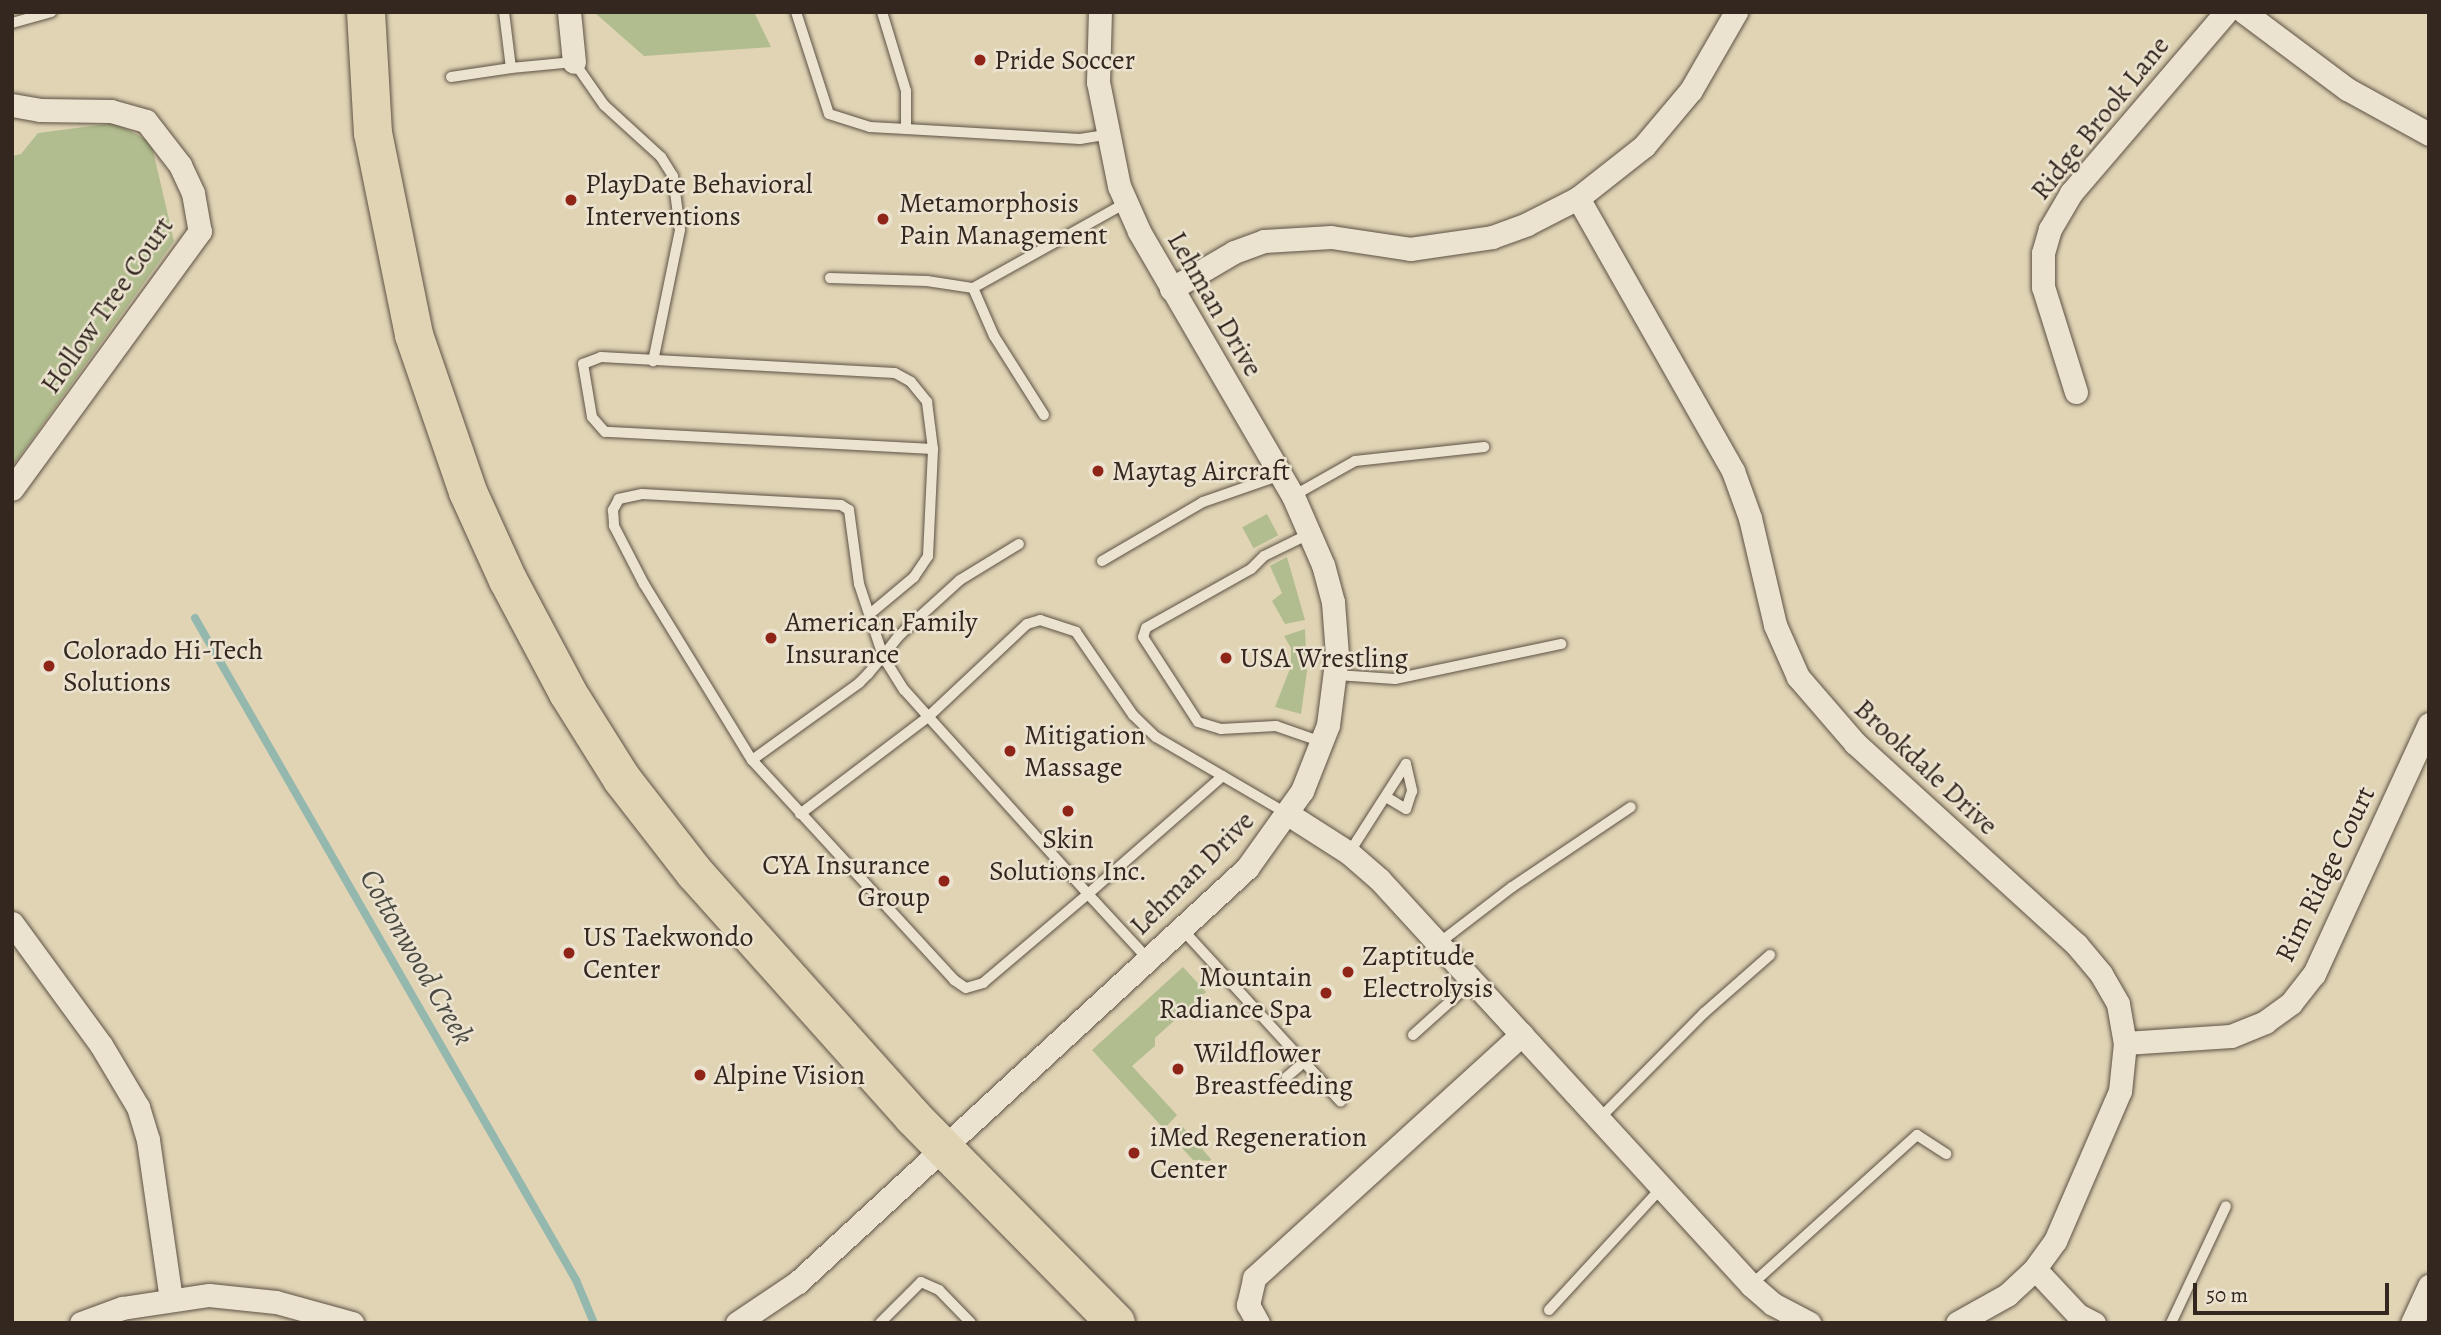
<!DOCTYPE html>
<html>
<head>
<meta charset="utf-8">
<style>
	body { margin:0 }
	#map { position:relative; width:2441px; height:1335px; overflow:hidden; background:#e0d4b5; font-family:Alegreya,serif }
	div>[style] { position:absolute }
	.green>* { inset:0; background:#b1bd8e; transform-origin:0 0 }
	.stream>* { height:8px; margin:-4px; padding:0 4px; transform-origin:4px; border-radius:4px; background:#94b8ae }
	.roads { filter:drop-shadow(0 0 2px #5e5245) drop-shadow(0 0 2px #5e5245) }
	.lane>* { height:10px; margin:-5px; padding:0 5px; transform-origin:5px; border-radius:5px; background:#ebe3cf }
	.street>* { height:23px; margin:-11.5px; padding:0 11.5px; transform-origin:11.5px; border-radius:11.5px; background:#ebe3cf }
	.highway>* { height:38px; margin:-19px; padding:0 19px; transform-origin:19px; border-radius:19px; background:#e0d4b5 }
	.dots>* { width:19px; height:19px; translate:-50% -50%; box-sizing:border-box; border:4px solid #ebe3cf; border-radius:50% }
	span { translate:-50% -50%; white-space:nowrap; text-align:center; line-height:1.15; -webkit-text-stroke:5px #ebe3cf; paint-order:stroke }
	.poi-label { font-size:28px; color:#332720 }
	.left { translate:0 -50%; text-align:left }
	.right { translate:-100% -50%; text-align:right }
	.street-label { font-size:28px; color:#332720 }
	.water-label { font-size:30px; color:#4b4b44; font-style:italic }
	.frame { position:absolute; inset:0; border:14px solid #332720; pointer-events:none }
	.scale { position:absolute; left:2193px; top:1283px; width:196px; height:32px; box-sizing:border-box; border:4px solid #332720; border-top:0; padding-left:9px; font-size:21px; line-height:24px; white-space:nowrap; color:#332720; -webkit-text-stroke:5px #ebe3cf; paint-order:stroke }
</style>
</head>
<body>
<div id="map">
	<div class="green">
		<div style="clip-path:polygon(594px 12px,754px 12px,771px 47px,644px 56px)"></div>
		<div style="clip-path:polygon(115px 123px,151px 142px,174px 241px,12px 467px,12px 156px,21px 154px,38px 133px)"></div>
		<div style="left:1267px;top:514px;width:24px;height:28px;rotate:62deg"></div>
		<div style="clip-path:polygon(1287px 557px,1305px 620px,1285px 624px,1272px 601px,1282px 593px,1270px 566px)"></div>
		<div style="clip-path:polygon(1305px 629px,1307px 671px,1301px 714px,1275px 707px,1291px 666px,1291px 648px,1284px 636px)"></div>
		<div style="clip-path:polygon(1183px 967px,1206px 992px,1155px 1038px,1155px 1046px,1132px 1066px,1177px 1115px,1164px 1129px,1092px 1050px)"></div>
		<div style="clip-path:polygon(1180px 1124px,1211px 1159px,1210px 1161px,1193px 1160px,1169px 1134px)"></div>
	</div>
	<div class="stream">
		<div style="left:195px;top:618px;width:764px;rotate:60.08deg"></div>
		<div style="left:576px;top:1280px;width:47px;rotate:67.3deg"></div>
	</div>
	<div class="roads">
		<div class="lane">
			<div style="left:504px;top:12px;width:56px;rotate:82.9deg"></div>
			<div style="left:511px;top:68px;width:63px;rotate:-5.4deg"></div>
			<div style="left:574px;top:62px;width:52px;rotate:55.1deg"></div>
			<div style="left:604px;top:105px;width:77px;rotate:42.4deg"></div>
			<div style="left:661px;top:157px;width:22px;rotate:58deg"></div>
			<div style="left:673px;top:176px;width:54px;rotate:82.6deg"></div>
			<div style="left:680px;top:230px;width:134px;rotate:101.6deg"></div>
			<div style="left:796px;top:12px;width:107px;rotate:72.1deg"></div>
			<div style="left:829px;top:114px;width:43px;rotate:17.6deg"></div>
			<div style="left:870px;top:127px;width:36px;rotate:3deg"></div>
			<div style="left:882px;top:12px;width:83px;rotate:73.1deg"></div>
			<div style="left:906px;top:91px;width:38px;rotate:90deg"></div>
			<div style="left:906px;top:129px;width:174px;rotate:3.3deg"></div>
			<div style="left:1080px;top:139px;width:26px;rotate:-9deg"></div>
			<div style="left:12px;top:23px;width:41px;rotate:-15.8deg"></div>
			<div style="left:451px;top:77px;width:61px;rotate:-8.5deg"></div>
			<div style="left:830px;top:278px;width:97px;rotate:1.8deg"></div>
			<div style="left:927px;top:281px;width:47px;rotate:8.7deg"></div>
			<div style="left:1044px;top:415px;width:93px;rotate:-122.3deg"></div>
			<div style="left:994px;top:336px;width:52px;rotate:-113.6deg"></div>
			<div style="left:973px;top:288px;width:175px;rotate:-29.1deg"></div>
			<div style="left:1293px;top:496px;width:71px;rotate:-29.4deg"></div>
			<div style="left:1355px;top:461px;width:130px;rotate:-6.2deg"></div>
			<div style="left:1311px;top:533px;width:52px;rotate:153.9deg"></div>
			<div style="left:1264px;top:556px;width:18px;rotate:135deg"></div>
			<div style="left:1251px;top:569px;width:120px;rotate:150.7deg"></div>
			<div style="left:1146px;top:628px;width:9px;rotate:108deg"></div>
			<div style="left:1143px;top:637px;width:101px;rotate:57.1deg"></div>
			<div style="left:1198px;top:722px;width:24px;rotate:17deg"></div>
			<div style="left:1221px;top:729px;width:55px;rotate:-3.1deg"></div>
			<div style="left:1276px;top:726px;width:49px;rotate:19.2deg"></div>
			<div style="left:1102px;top:561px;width:117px;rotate:-30.3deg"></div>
			<div style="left:1203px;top:502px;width:83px;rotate:-19.1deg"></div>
			<div style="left:871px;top:613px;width:56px;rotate:-39.9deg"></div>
			<div style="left:914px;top:577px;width:25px;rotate:-56deg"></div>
			<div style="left:928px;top:556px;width:107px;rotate:-87.3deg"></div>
			<div style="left:933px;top:449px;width:328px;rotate:-177deg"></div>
			<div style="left:605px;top:432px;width:20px;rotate:-131deg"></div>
			<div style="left:592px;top:417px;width:54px;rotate:-99.6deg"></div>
			<div style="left:583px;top:364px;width:19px;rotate:-21deg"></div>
			<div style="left:601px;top:357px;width:294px;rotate:3.1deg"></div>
			<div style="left:895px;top:373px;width:18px;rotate:29deg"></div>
			<div style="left:911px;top:382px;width:26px;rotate:51deg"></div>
			<div style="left:927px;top:402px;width:47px;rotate:82.7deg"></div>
			<div style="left:1337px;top:675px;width:58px;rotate:3.9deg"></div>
			<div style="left:1395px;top:679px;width:170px;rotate:-11.9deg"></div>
			<div style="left:752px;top:760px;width:299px;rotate:47.4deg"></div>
			<div style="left:954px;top:980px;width:14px;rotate:34deg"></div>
			<div style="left:966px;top:988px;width:18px;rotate:-16deg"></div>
			<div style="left:983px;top:983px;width:138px;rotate:-40.3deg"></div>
			<div style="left:1088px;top:894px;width:275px;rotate:-132deg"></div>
			<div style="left:904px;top:690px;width:40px;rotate:-122deg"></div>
			<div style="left:883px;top:656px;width:76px;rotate:-108.4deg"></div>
			<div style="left:859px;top:584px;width:75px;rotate:-97.7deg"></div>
			<div style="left:849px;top:510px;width:9px;rotate:-148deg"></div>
			<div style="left:841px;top:505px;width:199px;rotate:-176.8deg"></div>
			<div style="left:642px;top:494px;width:24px;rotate:168deg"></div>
			<div style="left:619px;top:499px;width:13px;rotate:119deg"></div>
			<div style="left:613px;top:510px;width:16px;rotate:86deg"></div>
			<div style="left:614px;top:526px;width:65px;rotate:62.7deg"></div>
			<div style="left:644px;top:584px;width:206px;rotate:58.5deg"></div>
			<div style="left:752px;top:760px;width:132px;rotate:-35.7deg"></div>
			<div style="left:859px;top:683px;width:13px;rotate:-45deg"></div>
			<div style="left:868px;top:674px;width:23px;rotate:-50deg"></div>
			<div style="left:883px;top:656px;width:24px;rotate:-52deg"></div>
			<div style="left:898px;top:637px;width:10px;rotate:-45deg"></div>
			<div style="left:905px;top:630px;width:74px;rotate:-42.3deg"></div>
			<div style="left:960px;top:580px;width:69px;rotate:-31.4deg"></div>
			<div style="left:800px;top:814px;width:161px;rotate:-37.2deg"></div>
			<div style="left:928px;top:717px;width:136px;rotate:-43.2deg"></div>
			<div style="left:1027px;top:624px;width:14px;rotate:-17deg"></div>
			<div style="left:1040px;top:620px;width:38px;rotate:18deg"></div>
			<div style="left:1076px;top:632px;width:101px;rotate:55.5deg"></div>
			<div style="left:1133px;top:715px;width:32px;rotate:44deg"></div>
			<div style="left:1156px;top:737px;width:153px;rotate:30.3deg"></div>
			<div style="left:1349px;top:853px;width:106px;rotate:-57.4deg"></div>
			<div style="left:1406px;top:764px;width:28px;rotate:77deg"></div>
			<div style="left:1412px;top:791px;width:19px;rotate:108deg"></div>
			<div style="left:1406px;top:809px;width:23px;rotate:-149deg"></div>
			<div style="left:1181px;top:928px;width:182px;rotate:47.5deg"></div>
			<div style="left:1304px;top:1062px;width:23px;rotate:139deg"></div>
			<div style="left:1439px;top:943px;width:92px;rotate:-37.5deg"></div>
			<div style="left:1512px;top:887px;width:143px;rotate:-33.9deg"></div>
			<div style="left:1148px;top:959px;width:88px;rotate:-132.7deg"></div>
			<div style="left:1088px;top:894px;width:179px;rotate:-41.2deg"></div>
			<div style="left:1413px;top:1035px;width:81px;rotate:-42deg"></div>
			<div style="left:1304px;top:1062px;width:54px;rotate:47.2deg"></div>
			<div style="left:1600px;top:1118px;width:148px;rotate:-45.3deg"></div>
			<div style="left:1704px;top:1013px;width:88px;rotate:-41.3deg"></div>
			<div style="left:1751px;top:1285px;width:224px;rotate:-42.1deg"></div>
			<div style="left:1917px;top:1135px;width:35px;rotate:33deg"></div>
			<div style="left:1549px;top:1310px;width:167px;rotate:-47.4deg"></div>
			<div style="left:880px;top:1323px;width:58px;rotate:-45deg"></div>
			<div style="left:921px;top:1282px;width:20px;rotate:24deg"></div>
			<div style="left:939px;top:1290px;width:46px;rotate:45.9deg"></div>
			<div style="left:2171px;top:1323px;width:129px;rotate:-64.8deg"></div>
		</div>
		<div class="street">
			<div style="left:569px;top:12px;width:50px;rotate:84.3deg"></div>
			<div style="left:2244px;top:12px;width:129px;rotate:36.8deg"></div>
			<div style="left:2347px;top:89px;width:94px;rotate:28.8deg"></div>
			<div style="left:12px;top:105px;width:28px;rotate:10deg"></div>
			<div style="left:40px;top:110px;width:71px;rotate:0.8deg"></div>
			<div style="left:111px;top:111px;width:36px;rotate:16deg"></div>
			<div style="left:146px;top:121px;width:56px;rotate:52.3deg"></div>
			<div style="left:180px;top:165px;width:31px;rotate:65deg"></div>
			<div style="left:193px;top:193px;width:39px;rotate:80deg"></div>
			<div style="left:200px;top:231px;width:319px;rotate:126.1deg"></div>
			<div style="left:1578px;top:198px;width:314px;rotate:60.4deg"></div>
			<div style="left:1733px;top:471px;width:50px;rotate:70.1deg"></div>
			<div style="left:1750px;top:518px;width:110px;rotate:76.8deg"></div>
			<div style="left:1775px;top:625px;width:57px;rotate:66.1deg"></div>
			<div style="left:1798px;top:677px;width:87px;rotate:49.2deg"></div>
			<div style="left:1855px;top:743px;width:299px;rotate:42.3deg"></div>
			<div style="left:2076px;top:944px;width:39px;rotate:50deg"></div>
			<div style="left:2101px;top:974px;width:34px;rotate:60deg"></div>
			<div style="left:2118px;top:1004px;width:40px;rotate:80deg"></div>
			<div style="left:2125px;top:1043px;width:48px;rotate:95.9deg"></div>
			<div style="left:2120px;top:1091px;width:163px;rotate:113.4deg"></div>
			<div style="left:2055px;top:1241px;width:34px;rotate:126deg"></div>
			<div style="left:2035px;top:1269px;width:38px;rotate:137deg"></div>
			<div style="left:2007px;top:1295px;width:57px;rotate:150.8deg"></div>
			<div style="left:1171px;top:289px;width:73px;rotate:-30.4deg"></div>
			<div style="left:1234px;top:252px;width:32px;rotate:-20deg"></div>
			<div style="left:1264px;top:241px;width:67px;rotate:-3.4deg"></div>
			<div style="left:1331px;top:237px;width:80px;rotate:8.6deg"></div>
			<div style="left:1410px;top:249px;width:83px;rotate:-8.3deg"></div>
			<div style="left:1492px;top:237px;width:37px;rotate:-20deg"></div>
			<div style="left:1527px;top:224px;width:57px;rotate:-27deg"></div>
			<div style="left:1578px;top:198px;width:84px;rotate:-38.2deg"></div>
			<div style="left:1644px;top:146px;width:73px;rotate:-50deg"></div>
			<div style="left:1691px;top:90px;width:90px;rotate:-60deg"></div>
			<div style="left:2076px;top:392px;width:110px;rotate:-107.4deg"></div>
			<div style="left:2043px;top:287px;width:34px;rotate:-90deg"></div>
			<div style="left:2043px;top:253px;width:25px;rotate:-74deg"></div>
			<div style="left:2050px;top:229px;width:42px;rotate:-59.7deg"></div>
			<div style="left:2071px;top:193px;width:238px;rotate:-49.4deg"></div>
			<div style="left:1288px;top:814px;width:72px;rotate:32.6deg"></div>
			<div style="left:1349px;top:853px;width:40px;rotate:41deg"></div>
			<div style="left:1379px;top:879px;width:551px;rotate:47.5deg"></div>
			<div style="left:1751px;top:1285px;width:29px;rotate:41deg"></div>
			<div style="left:1773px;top:1304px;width:41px;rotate:27.8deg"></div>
			<div style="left:12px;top:923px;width:151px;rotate:53.9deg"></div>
			<div style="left:101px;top:1045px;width:72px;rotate:59.2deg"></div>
			<div style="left:138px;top:1107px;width:34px;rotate:73deg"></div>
			<div style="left:148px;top:1140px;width:161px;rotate:81.8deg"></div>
			<div style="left:2125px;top:1043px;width:106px;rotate:-3.8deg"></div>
			<div style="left:2231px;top:1036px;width:37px;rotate:-22deg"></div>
			<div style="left:2265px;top:1022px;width:32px;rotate:-36deg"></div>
			<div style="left:2291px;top:1003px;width:37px;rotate:-52deg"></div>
			<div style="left:2314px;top:974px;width:275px;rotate:-65.3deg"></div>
			<div style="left:2035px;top:1269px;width:63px;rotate:46.9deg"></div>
			<div style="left:2078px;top:1315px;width:18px;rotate:27deg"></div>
			<div style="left:81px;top:1323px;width:44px;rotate:-20.1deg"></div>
			<div style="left:122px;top:1308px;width:88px;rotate:-8.5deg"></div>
			<div style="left:209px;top:1295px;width:67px;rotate:6deg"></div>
			<div style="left:276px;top:1302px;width:79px;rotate:15.4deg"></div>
			<div style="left:737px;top:1323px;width:73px;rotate:-33.9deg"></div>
			<div style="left:798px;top:1282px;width:611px;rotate:-42.68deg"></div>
			<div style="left:1247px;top:868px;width:95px;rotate:-54.5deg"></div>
			<div style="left:1302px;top:791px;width:71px;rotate:-68.5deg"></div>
			<div style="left:1328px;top:725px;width:71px;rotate:-82.7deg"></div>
			<div style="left:1337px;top:655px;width:53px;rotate:-94.3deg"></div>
			<div style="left:1333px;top:602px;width:38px;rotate:-105deg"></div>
			<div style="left:1323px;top:565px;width:75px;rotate:-113.5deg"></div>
			<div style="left:1293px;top:496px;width:306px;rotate:-120.2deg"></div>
			<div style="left:1139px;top:231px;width:49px;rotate:-114deg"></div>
			<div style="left:1119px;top:186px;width:106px;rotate:-101.4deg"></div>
			<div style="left:1098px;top:82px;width:70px;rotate:-88.4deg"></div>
			<div style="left:1258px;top:1323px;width:21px;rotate:-119deg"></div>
			<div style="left:1248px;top:1305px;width:28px;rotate:-77deg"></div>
			<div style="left:1254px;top:1278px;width:362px;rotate:-42.3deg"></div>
			<div style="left:2412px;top:1323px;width:41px;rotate:-65.3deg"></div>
		</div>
		<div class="highway">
			<div style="left:366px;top:12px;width:121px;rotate:86.7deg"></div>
			<div style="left:373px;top:133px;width:206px;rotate:78.5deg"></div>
			<div style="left:414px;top:335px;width:166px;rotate:71deg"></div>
			<div style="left:468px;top:492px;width:97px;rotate:65.6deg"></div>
			<div style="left:508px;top:580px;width:128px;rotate:62deg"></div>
			<div style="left:568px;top:693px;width:102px;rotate:57.9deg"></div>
			<div style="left:622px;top:779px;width:119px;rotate:52.2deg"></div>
			<div style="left:695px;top:873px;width:327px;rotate:48.2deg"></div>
			<div style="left:913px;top:1117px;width:289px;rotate:45.4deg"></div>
		</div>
	</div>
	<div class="dots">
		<div style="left:980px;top:60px;background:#8f2418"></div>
		<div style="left:571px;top:200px;background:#8f2418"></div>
		<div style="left:883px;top:219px;background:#8f2418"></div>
		<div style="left:1098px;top:471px;background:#8f2418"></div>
		<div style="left:771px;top:638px;background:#8f2418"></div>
		<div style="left:1226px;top:658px;background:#8f2418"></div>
		<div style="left:49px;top:666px;background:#8f2418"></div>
		<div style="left:1010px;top:751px;background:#8f2418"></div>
		<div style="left:1068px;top:811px;background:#8f2418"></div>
		<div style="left:944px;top:881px;background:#8f2418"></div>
		<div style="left:569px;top:953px;background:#8f2418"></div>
		<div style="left:1348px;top:972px;background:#8f2418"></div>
		<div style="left:1326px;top:993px;background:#8f2418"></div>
		<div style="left:1178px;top:1069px;background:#8f2418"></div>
		<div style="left:700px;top:1075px;background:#8f2418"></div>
		<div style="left:1134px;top:1153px;background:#8f2418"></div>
	</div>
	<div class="poi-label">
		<span class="left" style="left:994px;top:60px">Pride Soccer</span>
		<span class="left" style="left:585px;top:200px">PlayDate Behavioral<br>Interventions</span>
		<span class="left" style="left:899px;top:219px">Metamorphosis<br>Pain Management</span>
		<span class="left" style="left:1112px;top:471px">Maytag Aircraft</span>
		<span class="left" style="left:785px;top:638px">American Family<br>Insurance</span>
		<span class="left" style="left:63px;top:666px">Colorado Hi-Tech<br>Solutions</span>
		<span class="left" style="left:1240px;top:658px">USA Wrestling</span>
		<span class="left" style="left:1024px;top:751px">Mitigation<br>Massage</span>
		<span style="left:1068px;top:855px">Skin<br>Solutions Inc.</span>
		<span class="right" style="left:930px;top:881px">CYA Insurance<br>Group</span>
		<span class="left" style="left:583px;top:953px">US Taekwondo<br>Center</span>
		<span class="left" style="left:1362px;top:972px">Zaptitude<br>Electrolysis</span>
		<span class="right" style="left:1312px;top:993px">Mountain<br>Radiance Spa</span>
		<span class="left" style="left:1194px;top:1069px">Wildflower<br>Breastfeeding</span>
		<span class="left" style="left:714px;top:1075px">Alpine Vision</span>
		<span class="left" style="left:1150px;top:1153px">iMed Regeneration<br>Center</span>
	</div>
	<div class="street-label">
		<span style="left:2100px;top:118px;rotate:-51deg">Ridge Brook Lane</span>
		<span style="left:1215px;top:304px;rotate:60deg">Lehman Drive</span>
		<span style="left:107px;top:305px;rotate:-55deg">Hollow Tree Court</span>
		<span style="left:1926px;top:767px;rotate:43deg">Brookdale Drive</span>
		<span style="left:1192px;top:873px;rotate:-45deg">Lehman Drive</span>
		<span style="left:2325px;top:874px;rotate:-64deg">Rim Ridge Court</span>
	</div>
	<div class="water-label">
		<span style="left:417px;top:957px;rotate:60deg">Cottonwood Creek</span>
	</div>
	<div class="frame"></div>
	<div class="scale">50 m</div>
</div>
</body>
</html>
